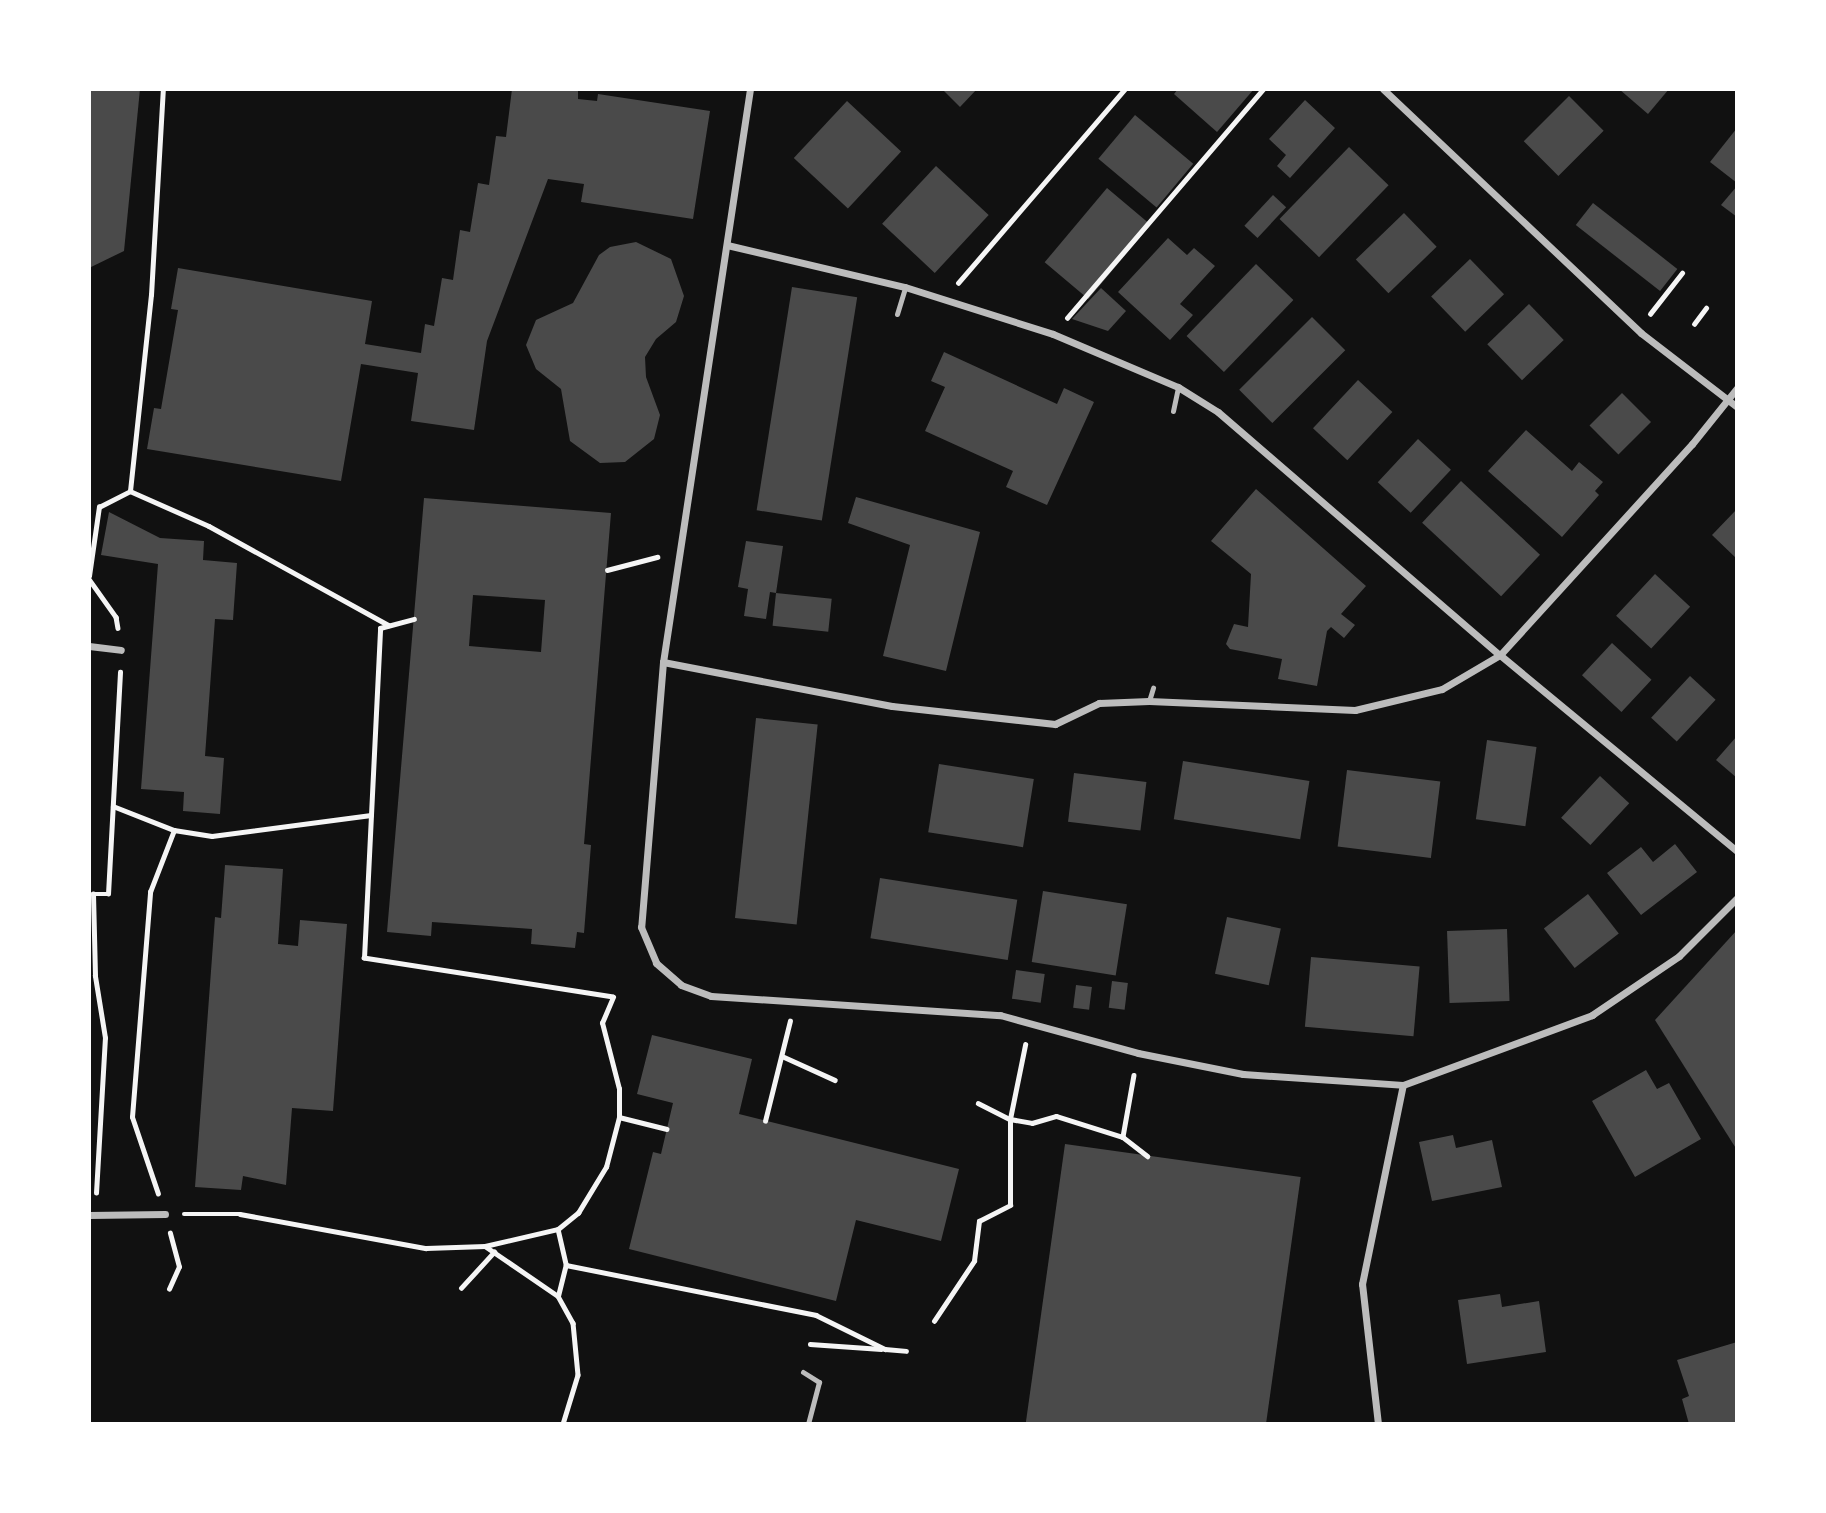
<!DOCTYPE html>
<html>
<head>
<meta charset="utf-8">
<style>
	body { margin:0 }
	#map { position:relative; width:1826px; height:1513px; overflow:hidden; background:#111; font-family:"Asap Condensed",sans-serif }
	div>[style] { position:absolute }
	.building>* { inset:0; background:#4a4a4a; transform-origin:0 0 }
	.path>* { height:4.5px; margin:-2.25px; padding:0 2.25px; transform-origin:2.25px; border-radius:2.25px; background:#f5f5f5 }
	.service>* { height:5px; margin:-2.5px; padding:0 2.5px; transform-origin:2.5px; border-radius:2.5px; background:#bcbcbc }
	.minor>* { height:7px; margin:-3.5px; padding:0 3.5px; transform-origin:3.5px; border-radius:3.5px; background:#bcbcbc }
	span { translate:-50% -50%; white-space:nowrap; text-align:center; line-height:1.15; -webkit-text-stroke:7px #fff; paint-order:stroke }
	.frame { position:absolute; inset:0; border:91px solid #fff; pointer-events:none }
</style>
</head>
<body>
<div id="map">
	<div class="building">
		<div style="clip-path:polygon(89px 89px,140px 89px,124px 251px,89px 268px)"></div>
		<div style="clip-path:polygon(512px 89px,578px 89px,578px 99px,597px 101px,598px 94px,710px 111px,693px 219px,581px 202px,584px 184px,548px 179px,487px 341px,474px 430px,411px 421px,418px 373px,361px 364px,341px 481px,147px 449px,154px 408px,161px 409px,178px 310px,171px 309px,178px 268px,372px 301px,365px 344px,421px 353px,425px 324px,434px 326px,442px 278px,453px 280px,460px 230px,470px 232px,478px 183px,489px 185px,496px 136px,506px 137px)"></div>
		<div style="clip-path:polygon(942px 89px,977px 89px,960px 107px)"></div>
		<div style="clip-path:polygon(1178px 89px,1254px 89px,1217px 132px,1174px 94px)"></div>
		<div style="clip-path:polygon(1619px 89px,1669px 89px,1648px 114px)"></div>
		<div style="left:1569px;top:96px;width:49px;height:64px;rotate:45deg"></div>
		<div style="clip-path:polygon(1305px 100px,1335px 128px,1290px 178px,1277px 166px,1286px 155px,1269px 139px)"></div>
		<div style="left:847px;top:101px;width:74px;height:78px;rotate:43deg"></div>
		<div style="left:1135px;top:115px;width:76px;height:57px;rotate:40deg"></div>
		<div style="clip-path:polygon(1737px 128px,1737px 183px,1710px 162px)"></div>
		<div style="left:1349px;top:147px;width:55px;height:100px;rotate:44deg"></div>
		<div style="left:936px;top:166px;width:72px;height:79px;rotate:43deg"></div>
		<div style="clip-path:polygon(1737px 186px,1737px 217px,1721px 205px)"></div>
		<div style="left:1107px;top:188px;width:57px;height:97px;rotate:40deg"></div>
		<div style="left:1273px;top:195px;width:18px;height:42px;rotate:43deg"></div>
		<div style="left:1593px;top:203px;width:107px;height:28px;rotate:38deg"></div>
		<div style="left:1404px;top:213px;width:47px;height:67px;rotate:46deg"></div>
		<div style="clip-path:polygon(1168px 238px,1187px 255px,1194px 248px,1215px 266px,1180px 304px,1193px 315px,1170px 340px,1118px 292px)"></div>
		<div style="clip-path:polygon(636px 242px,671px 259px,684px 296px,676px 322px,656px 339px,645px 357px,646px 377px,660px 415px,654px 439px,625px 462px,600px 463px,570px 441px,561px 389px,536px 369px,526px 345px,536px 320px,573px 303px,599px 255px,610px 247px)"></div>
		<div style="left:1470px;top:259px;width:49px;height:54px;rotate:46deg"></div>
		<div style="left:1256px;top:264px;width:52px;height:100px;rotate:44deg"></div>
		<div style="left:792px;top:287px;width:66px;height:226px;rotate:9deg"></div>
		<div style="clip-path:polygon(1101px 288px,1126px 311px,1108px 331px,1072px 319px)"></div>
		<div style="left:1529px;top:304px;width:50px;height:58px;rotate:46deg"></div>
		<div style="left:1312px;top:317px;width:47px;height:103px;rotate:45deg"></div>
		<div style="clip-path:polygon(944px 352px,1057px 404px,1064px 388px,1094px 402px,1047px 505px,1006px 487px,1013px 471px,925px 431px,945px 387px,931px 381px)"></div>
		<div style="left:1358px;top:380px;width:47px;height:66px;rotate:43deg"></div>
		<div style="left:1622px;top:393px;width:41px;height:46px;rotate:45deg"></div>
		<div style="clip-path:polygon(1526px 430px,1572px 471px,1579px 462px,1603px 482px,1595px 491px,1599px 495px,1562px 537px,1488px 471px)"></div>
		<div style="left:1418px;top:439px;width:45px;height:59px;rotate:43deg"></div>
		<div style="left:1461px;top:481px;width:108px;height:57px;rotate:43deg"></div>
		<div style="clip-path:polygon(1256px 489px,1366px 586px,1341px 614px,1355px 625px,1344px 638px,1331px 627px,1327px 631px,1317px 686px,1278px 679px,1282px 659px,1230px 649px,1226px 644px,1234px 624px,1248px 627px,1251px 574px,1211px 541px)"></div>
		<div style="clip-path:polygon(856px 497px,980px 532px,946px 671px,883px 656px,910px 545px,848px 523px)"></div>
		<div style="clip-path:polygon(evenodd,424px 498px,611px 513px,584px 844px,591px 845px,584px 933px,577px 932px,575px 948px,531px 944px,532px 929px,432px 922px,431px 936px,387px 932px,424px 498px,473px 595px,545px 600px,541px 652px,469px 646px,473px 595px)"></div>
		<div style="clip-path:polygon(1737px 509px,1737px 559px,1712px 535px)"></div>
		<div style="clip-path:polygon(109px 512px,160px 538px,204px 541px,203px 560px,237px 563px,233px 620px,215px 619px,205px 756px,224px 758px,220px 814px,183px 811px,184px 792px,141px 789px,158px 564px,101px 555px)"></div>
		<div style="clip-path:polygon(746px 541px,783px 546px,776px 593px,770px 592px,766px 619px,744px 616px,748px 589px,738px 587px)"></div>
		<div style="left:1655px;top:574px;width:48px;height:57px;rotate:43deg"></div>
		<div style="left:776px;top:593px;width:56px;height:33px;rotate:6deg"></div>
		<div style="left:1612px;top:643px;width:54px;height:44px;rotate:43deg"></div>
		<div style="left:1690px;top:676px;width:35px;height:57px;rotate:43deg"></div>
		<div style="left:756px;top:718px;width:62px;height:201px;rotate:6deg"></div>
		<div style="clip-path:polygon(1737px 736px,1737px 778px,1716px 760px)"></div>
		<div style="left:1487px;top:740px;width:50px;height:80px;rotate:8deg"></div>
		<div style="left:1183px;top:761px;width:128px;height:59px;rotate:9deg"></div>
		<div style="left:939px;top:764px;width:96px;height:69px;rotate:9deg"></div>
		<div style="left:1347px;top:770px;width:94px;height:77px;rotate:7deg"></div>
		<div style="left:1074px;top:773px;width:73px;height:49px;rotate:7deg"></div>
		<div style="left:1600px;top:776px;width:40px;height:57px;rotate:43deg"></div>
		<div style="clip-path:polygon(1675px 844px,1697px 872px,1641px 915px,1607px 873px,1641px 847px,1653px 862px)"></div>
		<div style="clip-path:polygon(225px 865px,283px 869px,278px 944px,298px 946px,300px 920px,347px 924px,333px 1111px,292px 1108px,286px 1185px,243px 1176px,241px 1190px,195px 1187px,215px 917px,221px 918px)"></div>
		<div style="left:880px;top:878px;width:139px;height:61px;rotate:9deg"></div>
		<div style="left:1043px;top:891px;width:85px;height:72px;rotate:9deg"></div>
		<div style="left:1588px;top:894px;width:50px;height:56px;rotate:52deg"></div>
		<div style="left:1227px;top:917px;width:55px;height:58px;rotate:12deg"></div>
		<div style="left:1507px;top:929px;width:72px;height:60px;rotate:88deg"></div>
		<div style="clip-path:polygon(1737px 930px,1737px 1150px,1655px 1020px)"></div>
		<div style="left:1311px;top:957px;width:109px;height:70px;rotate:5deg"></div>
		<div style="left:1016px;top:970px;width:29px;height:29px;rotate:8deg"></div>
		<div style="left:1112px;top:981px;width:16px;height:27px;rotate:7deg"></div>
		<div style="left:1076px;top:985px;width:16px;height:23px;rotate:7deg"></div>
		<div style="clip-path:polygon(652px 1035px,752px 1059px,739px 1114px,959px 1169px,941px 1241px,856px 1220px,836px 1301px,629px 1249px,653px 1152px,661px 1154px,673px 1103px,637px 1094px)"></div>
		<div style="clip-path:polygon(1646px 1070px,1657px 1089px,1669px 1083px,1701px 1139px,1635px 1177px,1592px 1101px)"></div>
		<div style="clip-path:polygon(1453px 1135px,1456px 1148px,1492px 1140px,1502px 1187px,1432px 1201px,1419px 1142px)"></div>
		<div style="left:1065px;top:1144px;width:238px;height:283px;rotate:8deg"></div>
		<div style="clip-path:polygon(1500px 1294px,1502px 1307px,1539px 1301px,1546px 1352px,1467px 1364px,1458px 1300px)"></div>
		<div style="clip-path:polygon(1737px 1342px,1737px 1424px,1689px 1424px,1682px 1399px,1689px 1396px,1677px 1360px)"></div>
	</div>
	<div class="path">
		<div style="left:958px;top:283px;width:256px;rotate:-49.3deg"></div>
		<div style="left:1650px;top:314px;width:52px;rotate:-52deg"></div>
		<div style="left:1067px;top:318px;width:301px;rotate:-49.4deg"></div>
		<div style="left:1694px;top:324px;width:20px;rotate:-53deg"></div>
		<div style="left:130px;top:491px;width:86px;rotate:23.9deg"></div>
		<div style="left:209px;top:526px;width:205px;rotate:28.9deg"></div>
		<div style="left:607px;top:570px;width:52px;rotate:-14.6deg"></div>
		<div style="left:89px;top:576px;width:70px;rotate:-81.8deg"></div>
		<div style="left:99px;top:507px;width:35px;rotate:-27deg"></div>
		<div style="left:130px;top:491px;width:197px;rotate:-83.9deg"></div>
		<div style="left:151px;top:295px;width:206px;rotate:-86.7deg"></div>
		<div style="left:89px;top:579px;width:47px;rotate:54.6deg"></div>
		<div style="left:116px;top:617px;width:11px;rotate:80deg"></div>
		<div style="left:113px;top:806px;width:66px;rotate:21.5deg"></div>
		<div style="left:174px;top:830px;width:38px;rotate:9deg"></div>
		<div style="left:212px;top:836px;width:160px;rotate:-7.5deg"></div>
		<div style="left:782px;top:1056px;width:58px;rotate:24.4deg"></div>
		<div style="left:1134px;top:1075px;width:63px;rotate:100.1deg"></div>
		<div style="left:1123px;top:1137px;width:31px;rotate:38deg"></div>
		<div style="left:978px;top:1103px;width:36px;rotate:27deg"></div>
		<div style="left:1010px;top:1119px;width:22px;rotate:10deg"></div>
		<div style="left:1032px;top:1123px;width:25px;rotate:-16deg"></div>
		<div style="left:1056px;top:1116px;width:70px;rotate:17.4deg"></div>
		<div style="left:619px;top:1117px;width:49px;rotate:14deg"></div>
		<div style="left:765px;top:1121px;width:103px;rotate:-76deg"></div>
		<div style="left:96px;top:1193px;width:155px;rotate:-86.7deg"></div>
		<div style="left:105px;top:1038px;width:63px;rotate:-99.2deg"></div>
		<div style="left:95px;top:976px;width:82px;rotate:-91.4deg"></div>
		<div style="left:93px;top:894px;width:15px"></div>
		<div style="left:108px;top:894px;width:222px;rotate:-86.9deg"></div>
		<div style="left:158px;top:1194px;width:81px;rotate:-108.7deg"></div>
		<div style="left:132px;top:1117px;width:226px;rotate:-85.4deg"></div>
		<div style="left:150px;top:892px;width:66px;rotate:-68.8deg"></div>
		<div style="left:184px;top:1214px;width:56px"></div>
		<div style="left:240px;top:1214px;width:189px;rotate:10.4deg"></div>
		<div style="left:426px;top:1248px;width:59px;rotate:-1.9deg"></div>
		<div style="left:485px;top:1246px;width:75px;rotate:-13.1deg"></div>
		<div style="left:558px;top:1229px;width:26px;rotate:-39deg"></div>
		<div style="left:578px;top:1213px;width:54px;rotate:-58.7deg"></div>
		<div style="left:606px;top:1167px;width:52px;rotate:-75.4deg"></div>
		<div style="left:619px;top:1117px;width:28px;rotate:-90deg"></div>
		<div style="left:619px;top:1089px;width:68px;rotate:-104.4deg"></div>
		<div style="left:602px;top:1023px;width:28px;rotate:-67deg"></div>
		<div style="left:613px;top:997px;width:252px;rotate:-171.1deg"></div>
		<div style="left:364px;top:958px;width:330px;rotate:-87.2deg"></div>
		<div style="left:380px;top:628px;width:35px;rotate:-15deg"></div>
		<div style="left:558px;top:1229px;width:37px;rotate:77deg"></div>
		<div style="left:566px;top:1265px;width:255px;rotate:11.3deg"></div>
		<div style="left:816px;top:1315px;width:77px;rotate:26.2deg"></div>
		<div style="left:885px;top:1349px;width:21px;rotate:5deg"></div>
		<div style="left:485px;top:1246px;width:88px;rotate:34.4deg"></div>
		<div style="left:558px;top:1296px;width:31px;rotate:61deg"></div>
		<div style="left:573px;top:1323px;width:52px;rotate:84.5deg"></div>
		<div style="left:578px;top:1375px;width:51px;rotate:107deg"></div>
		<div style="left:461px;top:1288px;width:49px;rotate:-47.5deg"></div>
		<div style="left:169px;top:1289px;width:24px;rotate:-66deg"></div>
		<div style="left:179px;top:1267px;width:35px;rotate:-105deg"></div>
		<div style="left:558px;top:1296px;width:32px;rotate:-76deg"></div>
		<div style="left:934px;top:1321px;width:72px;rotate:-56.3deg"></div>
		<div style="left:974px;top:1261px;width:40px;rotate:-82.9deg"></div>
		<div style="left:979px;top:1221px;width:35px;rotate:-27deg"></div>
		<div style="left:1010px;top:1205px;width:86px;rotate:-90deg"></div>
		<div style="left:1010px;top:1119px;width:76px;rotate:-78.5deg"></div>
		<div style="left:810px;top:1344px;width:71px;rotate:4deg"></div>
	</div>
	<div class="service">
		<div style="left:897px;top:314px;width:28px;rotate:-73deg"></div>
		<div style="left:1173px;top:411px;width:25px;rotate:-78deg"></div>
		<div style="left:1149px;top:701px;width:14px;rotate:-73deg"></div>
		<div style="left:803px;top:1372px;width:19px;rotate:32deg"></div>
		<div style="left:819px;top:1382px;width:43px;rotate:104.7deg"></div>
	</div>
	<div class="minor">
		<div style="left:750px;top:89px;width:580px;rotate:98.63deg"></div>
		<div style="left:663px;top:662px;width:266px;rotate:94.7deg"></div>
		<div style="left:641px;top:927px;width:39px;rotate:67deg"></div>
		<div style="left:656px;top:963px;width:33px;rotate:41deg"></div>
		<div style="left:681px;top:985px;width:32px;rotate:20deg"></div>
		<div style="left:711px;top:996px;width:290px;rotate:3.8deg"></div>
		<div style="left:1000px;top:1015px;width:143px;rotate:15.4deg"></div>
		<div style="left:1138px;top:1053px;width:107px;rotate:11.3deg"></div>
		<div style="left:1243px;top:1074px;width:160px;rotate:3.9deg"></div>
		<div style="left:1403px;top:1085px;width:202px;rotate:-20.3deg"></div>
		<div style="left:1592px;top:1015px;width:105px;rotate:-34.1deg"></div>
		<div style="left:1679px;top:956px;width:82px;rotate:-45deg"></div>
		<div style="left:1383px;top:89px;width:355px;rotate:43.4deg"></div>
		<div style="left:1641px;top:333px;width:121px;rotate:37.6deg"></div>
		<div style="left:727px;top:245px;width:183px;rotate:13.3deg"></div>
		<div style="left:905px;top:287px;width:155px;rotate:17.6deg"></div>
		<div style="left:1053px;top:334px;width:136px;rotate:23deg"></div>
		<div style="left:1178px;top:387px;width:47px;rotate:32deg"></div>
		<div style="left:1218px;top:412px;width:372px;rotate:40.8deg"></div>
		<div style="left:1500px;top:655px;width:308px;rotate:39.6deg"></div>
		<div style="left:89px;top:646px;width:32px;rotate:7deg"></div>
		<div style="left:663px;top:662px;width:233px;rotate:10.9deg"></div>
		<div style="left:892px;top:706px;width:164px;rotate:6.3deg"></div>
		<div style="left:1055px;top:724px;width:49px;rotate:-25.5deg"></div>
		<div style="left:1099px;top:703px;width:50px;rotate:-2.3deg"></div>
		<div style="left:1149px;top:701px;width:206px;rotate:2.5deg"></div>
		<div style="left:1355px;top:710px;width:89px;rotate:-13.6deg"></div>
		<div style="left:1442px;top:689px;width:67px;rotate:-30.4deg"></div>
		<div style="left:1500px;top:655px;width:285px;rotate:-47.7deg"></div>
		<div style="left:1692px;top:444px;width:72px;rotate:-51.2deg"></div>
		<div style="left:89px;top:1215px;width:76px;rotate:-0.8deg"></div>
		<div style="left:1378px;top:1424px;width:141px;rotate:-96.5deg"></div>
		<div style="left:1362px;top:1284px;width:203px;rotate:-78.4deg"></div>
	</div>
	<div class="frame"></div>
</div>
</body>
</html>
